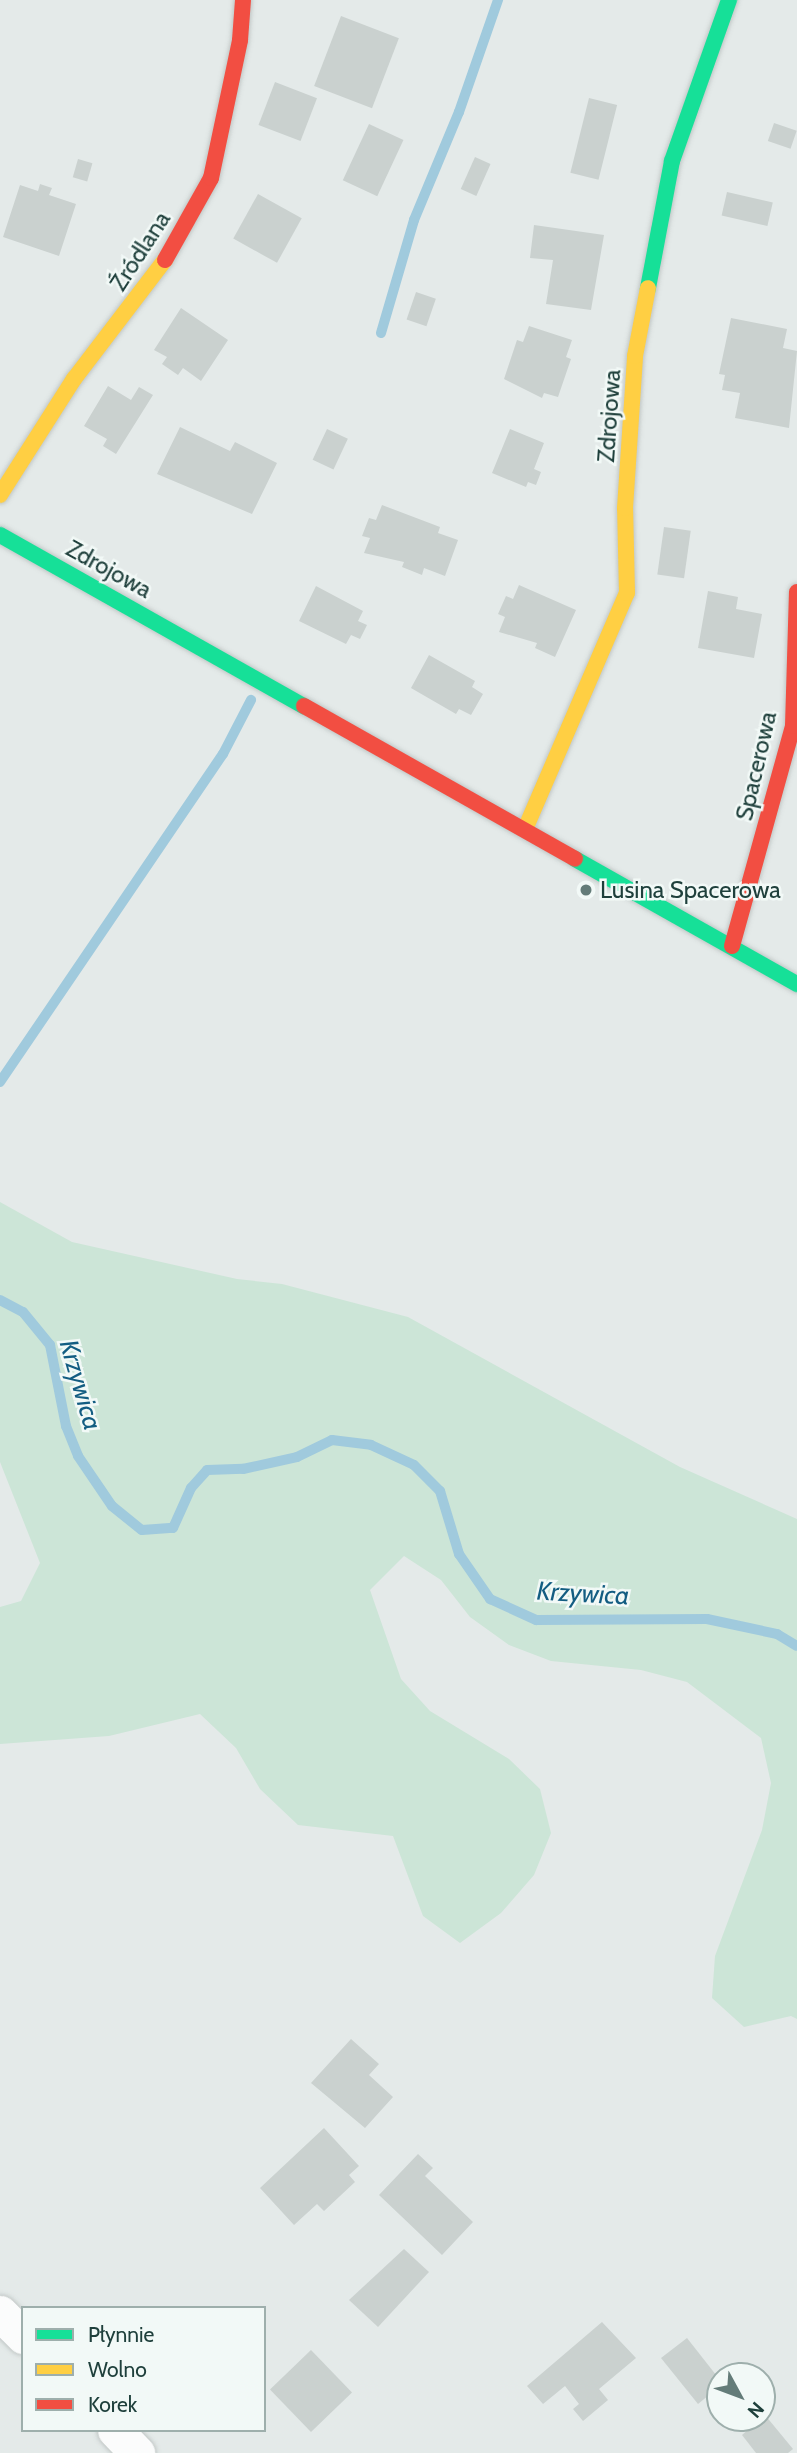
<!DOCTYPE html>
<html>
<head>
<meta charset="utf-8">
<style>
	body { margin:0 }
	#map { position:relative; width:797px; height:2453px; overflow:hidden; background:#e4eae9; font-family:Cabin,sans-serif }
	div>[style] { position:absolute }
	.green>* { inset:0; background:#cce5d7 }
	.stream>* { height:10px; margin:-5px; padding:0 5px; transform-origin:5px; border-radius:5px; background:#a0cadd }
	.building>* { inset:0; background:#cad1cf; transform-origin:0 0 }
	.roads { filter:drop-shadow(0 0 2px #c1c7c6) drop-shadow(0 0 2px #c1c7c6) }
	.street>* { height:35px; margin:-17.5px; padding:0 17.5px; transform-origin:17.5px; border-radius:17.5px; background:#fbfcfc }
	.fast>* { height:16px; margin:-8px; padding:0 8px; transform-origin:8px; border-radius:8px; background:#16e098 }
	.slow>* { height:16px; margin:-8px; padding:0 8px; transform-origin:8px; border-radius:8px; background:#ffcf43 }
	.jam>* { height:16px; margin:-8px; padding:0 8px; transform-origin:8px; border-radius:8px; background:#f24e42 }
	.dots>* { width:19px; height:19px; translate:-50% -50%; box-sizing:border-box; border:4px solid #f2f9f7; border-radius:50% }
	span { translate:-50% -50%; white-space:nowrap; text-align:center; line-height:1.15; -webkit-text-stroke:5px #f2f9f7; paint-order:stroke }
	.street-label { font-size:24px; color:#1f403c }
	.poi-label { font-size:24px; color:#1f403c }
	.left { translate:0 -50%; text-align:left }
	.water-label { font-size:26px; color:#135d82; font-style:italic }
	.legend { position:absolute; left:21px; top:2306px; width:245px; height:126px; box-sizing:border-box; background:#f2f9f7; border:2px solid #9eafac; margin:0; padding:9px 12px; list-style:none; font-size:21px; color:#1f403c }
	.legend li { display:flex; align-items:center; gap:14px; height:35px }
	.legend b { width:35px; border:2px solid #9eafac }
	.north { position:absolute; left:706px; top:2362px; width:70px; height:70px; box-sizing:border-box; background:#f2f9f7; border:2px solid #9eafac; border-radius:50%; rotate:131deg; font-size:19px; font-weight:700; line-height:28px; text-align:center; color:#1f403c }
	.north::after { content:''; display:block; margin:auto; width:24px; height:32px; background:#647c79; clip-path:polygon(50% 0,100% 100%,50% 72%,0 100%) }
</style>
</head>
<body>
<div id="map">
	<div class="green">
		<div style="clip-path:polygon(0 1202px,72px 1242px,237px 1279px,282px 1284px,408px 1317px,680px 1467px,797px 1519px,797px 2019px,791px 2016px,744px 2027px,712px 1998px,715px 1956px,762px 1830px,771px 1783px,761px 1738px,687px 1682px,641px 1670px,551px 1661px,509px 1645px,470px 1617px,441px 1580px,404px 1556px,370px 1590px,401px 1679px,430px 1711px,509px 1759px,540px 1789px,551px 1833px,534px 1875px,501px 1913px,460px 1943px,423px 1916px,393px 1836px,298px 1825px,260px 1789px,236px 1748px,200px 1714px,109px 1736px,0 1744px,0 1607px,21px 1601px,40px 1563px,0 1462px)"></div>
	</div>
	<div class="stream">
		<div style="left:381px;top:333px;width:118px;rotate:-73.7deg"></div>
		<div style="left:414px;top:220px;width:117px;rotate:-67.4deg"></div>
		<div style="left:459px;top:112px;width:119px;rotate:-70.8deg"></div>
		<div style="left:0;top:1082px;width:397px;rotate:-55.8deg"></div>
		<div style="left:223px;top:754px;width:61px;rotate:-62.6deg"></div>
		<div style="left:0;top:1300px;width:26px;rotate:28deg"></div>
		<div style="left:23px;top:1312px;width:43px;rotate:50.7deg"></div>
		<div style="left:50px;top:1345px;width:83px;rotate:78.8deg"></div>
		<div style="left:66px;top:1426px;width:32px;rotate:68deg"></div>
		<div style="left:78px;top:1456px;width:60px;rotate:55.8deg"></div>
		<div style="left:112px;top:1506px;width:38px;rotate:39deg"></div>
		<div style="left:142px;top:1530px;width:31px;rotate:-4deg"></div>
		<div style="left:173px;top:1528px;width:44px;rotate:-65.8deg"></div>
		<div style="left:191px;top:1488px;width:24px;rotate:-48deg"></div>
		<div style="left:207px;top:1470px;width:36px;rotate:-2deg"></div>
		<div style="left:243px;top:1469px;width:55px;rotate:-12.5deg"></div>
		<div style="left:297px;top:1457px;width:39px;rotate:-26deg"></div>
		<div style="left:332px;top:1440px;width:39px;rotate:7deg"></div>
		<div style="left:371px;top:1445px;width:47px;rotate:24.9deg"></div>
		<div style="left:414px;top:1465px;width:37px;rotate:45deg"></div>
		<div style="left:440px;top:1491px;width:66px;rotate:73.2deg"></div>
		<div style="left:459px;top:1554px;width:55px;rotate:55.4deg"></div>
		<div style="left:490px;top:1599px;width:51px;rotate:24.5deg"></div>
		<div style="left:536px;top:1620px;width:171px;rotate:-0.3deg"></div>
		<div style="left:707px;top:1619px;width:72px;rotate:12.1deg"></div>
		<div style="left:777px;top:1634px;width:23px;rotate:31deg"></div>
	</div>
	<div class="building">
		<div style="left:341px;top:16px;width:62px;height:75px;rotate:21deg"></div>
		<div style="left:275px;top:82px;width:45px;height:46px;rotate:21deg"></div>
		<div style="left:589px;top:98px;width:29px;height:77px;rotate:14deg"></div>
		<div style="left:774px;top:123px;width:24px;height:19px;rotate:19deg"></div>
		<div style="left:369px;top:124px;width:38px;height:62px;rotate:25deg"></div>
		<div style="left:475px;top:157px;width:17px;height:35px;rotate:24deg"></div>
		<div style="left:78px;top:159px;width:15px;height:19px;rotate:16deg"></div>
		<div style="clip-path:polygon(40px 184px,52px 188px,49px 195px,76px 204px,59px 256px,3px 237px,20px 185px,38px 191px)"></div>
		<div style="left:727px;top:192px;width:47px;height:24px;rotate:13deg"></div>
		<div style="left:258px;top:194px;width:50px;height:51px;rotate:29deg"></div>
		<div style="clip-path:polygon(534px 225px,604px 235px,591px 310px,546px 304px,553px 260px,530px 258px)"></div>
		<div style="left:416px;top:292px;width:21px;height:29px;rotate:19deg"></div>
		<div style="clip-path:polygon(181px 308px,228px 340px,201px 381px,183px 368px,178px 375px,162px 364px,167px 357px,154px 350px)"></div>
		<div style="clip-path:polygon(731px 318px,787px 329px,783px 348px,797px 351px,789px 428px,735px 418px,740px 393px,722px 390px,725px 375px,719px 374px)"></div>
		<div style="clip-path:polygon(529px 326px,572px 340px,566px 357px,571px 359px,558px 397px,544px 393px,542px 398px,504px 379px,517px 340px,523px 342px)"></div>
		<div style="clip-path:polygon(108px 386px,131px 400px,139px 387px,153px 395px,116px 454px,103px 446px,107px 439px,84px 426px)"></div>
		<div style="clip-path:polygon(180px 427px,230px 451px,235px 442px,277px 463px,252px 514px,157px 474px)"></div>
		<div style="left:327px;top:429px;width:23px;height:34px;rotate:25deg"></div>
		<div style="clip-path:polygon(510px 429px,544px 443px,534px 469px,541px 472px,536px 485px,528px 482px,526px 487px,492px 473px)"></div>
		<div style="clip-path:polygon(382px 505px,440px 527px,438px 533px,458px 540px,445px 576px,424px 568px,422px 575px,402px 567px,404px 562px,364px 553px,370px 538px,362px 536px,369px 518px,376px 520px)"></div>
		<div style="left:664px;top:527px;width:27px;height:48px;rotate:8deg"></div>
		<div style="clip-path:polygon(519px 585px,576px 610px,555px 657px,535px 648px,537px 643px,499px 632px,505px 617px,498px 614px,506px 596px,513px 599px)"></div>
		<div style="clip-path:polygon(316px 586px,363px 611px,358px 621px,367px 625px,360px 639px,351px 635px,346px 644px,299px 621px)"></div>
		<div style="clip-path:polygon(708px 591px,738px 597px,736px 609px,762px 614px,754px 658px,698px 648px)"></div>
		<div style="clip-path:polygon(429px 655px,475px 681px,472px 687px,483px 694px,471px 715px,459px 709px,456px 714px,411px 688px)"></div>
		<div style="clip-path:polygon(351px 2039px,379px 2064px,369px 2075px,393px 2097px,365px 2128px,311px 2083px)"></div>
		<div style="clip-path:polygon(324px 2128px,359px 2166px,349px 2175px,355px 2182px,324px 2211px,317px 2204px,294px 2225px,260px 2188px)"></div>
		<div style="clip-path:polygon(418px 2154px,433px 2168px,425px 2176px,473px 2222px,442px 2255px,379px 2195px)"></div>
		<div style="clip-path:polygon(404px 2249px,429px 2272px,378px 2327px,349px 2300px)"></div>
		<div style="clip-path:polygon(602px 2322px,636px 2358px,599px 2389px,608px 2400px,583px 2421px,573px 2409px,579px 2404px,565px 2386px,543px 2404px,527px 2386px)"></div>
		<div style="clip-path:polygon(687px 2338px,720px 2380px,720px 2386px,698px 2404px,661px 2358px)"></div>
		<div style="left:311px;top:2350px;width:59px;height:57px;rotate:46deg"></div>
		<div style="clip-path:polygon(765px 2415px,793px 2449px,788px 2453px,756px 2453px,742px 2435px)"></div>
	</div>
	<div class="roads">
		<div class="street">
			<div style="left:0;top:2313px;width:33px;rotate:45deg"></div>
			<div style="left:115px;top:2430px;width:32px;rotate:46deg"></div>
		</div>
		<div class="fast">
			<div style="left:648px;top:288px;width:129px;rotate:-79.3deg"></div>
			<div style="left:672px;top:161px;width:171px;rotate:-70.5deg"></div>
			<div style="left:0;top:535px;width:349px;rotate:29.4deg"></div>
			<div style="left:575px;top:859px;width:255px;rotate:29.4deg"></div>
		</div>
		<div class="slow">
			<div style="left:0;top:495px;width:138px;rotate:-57.5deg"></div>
			<div style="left:74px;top:379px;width:150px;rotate:-52.6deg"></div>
			<div style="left:526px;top:827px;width:255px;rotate:-66.7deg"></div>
			<div style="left:627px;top:593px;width:85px;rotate:-91.3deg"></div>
			<div style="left:625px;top:508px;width:152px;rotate:-86.2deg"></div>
			<div style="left:635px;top:356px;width:69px;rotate:-79.2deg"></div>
		</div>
		<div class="jam">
			<div style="left:165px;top:260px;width:94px;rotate:-60.7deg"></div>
			<div style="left:211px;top:178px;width:141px;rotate:-78.1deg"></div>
			<div style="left:240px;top:40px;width:40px;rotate:-85.7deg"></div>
			<div style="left:304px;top:706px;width:311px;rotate:29.4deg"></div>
			<div style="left:732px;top:946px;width:228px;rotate:-74.5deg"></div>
			<div style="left:793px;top:726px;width:134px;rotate:-88.3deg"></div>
		</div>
	</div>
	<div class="dots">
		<div style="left:586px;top:890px;background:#647c79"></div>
	</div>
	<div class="street-label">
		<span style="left:140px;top:251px;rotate:-57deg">Źródlana</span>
		<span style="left:609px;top:416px;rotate:-86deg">Zdrojowa</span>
		<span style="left:109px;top:569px;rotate:29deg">Zdrojowa</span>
		<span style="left:756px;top:766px;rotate:-77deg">Spacerowa</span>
	</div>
	<div class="poi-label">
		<span class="left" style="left:600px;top:890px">Lusina Spacerowa</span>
	</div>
	<div class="water-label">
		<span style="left:80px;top:1385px;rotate:74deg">Krzywica</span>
		<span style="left:583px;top:1594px;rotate:3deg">Krzywica</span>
	</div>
	<ul class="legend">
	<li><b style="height:9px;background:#16e098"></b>Płynnie</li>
	<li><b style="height:9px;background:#ffcf43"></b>Wolno</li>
	<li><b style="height:9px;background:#f24e42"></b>Korek</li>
	</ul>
	<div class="north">N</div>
</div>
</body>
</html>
